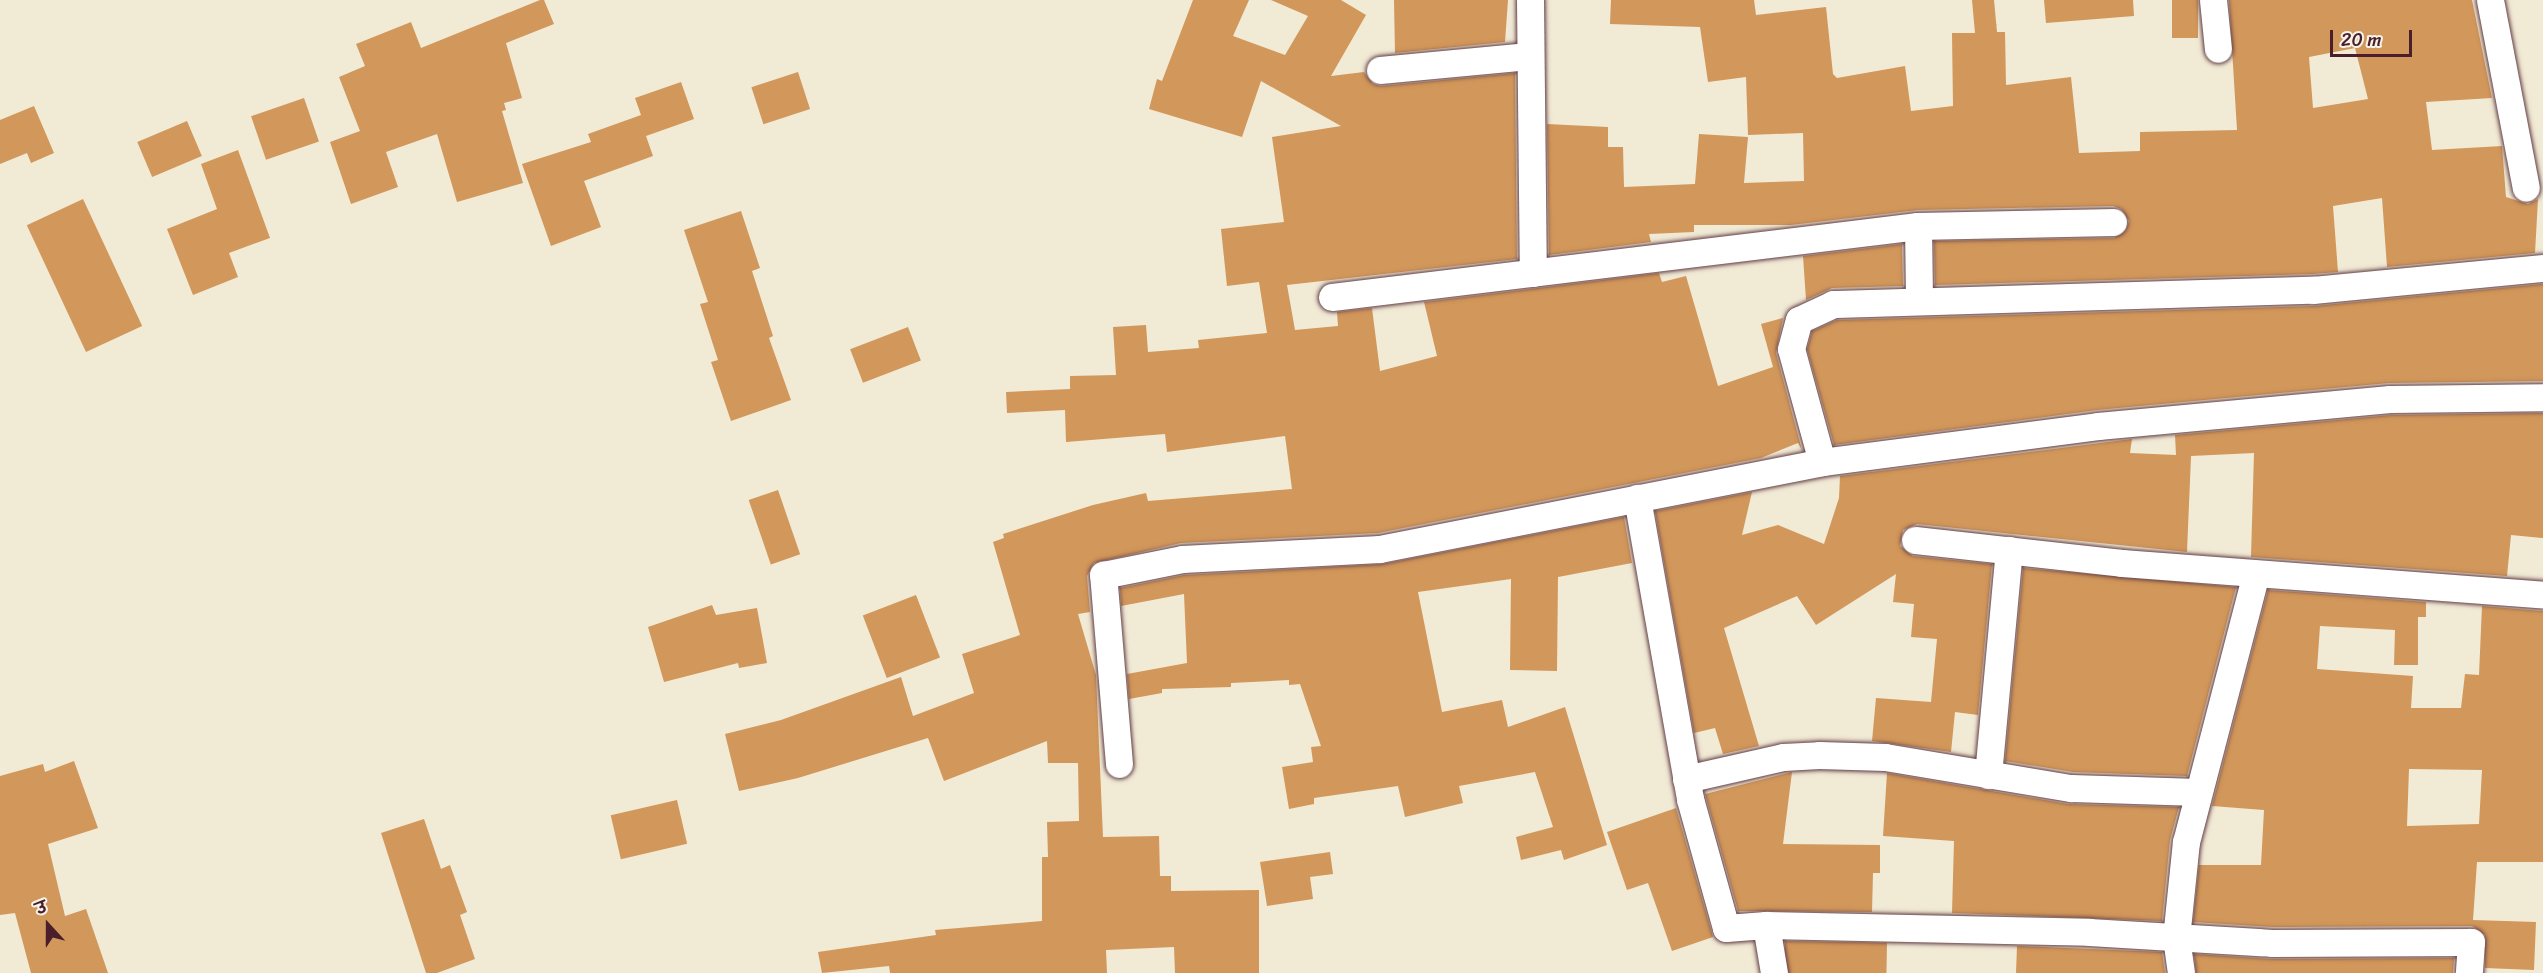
<!DOCTYPE html>
<html>
<head>
<meta charset="utf-8">
<style>
	body { margin:0 }
	#map { position:relative; width:2543px; height:973px; overflow:hidden; background:#f1ead5; font-family:Sriracha,"Playpen Sans Deva",sans-serif }
	div>[style] { position:absolute }
	.building>* { inset:0; background:#d2975a; transform-origin:0 0 }
	.roads { filter:drop-shadow(0 0 2px #633d44) drop-shadow(0 0 2px #633d44) }
	.minor>* { height:27px; margin:-13.5px; padding:0 13.5px; transform-origin:13.5px; border-radius:13.5px; background:#fff }
	span { translate:-50% -50%; white-space:nowrap; text-align:center; line-height:1.15; -webkit-text-stroke:5px #f7f3e8; paint-order:stroke }
	.north { position:absolute; left:18px; top:895px; width:60px; height:60px; -webkit-text-stroke:4px #f7f3e8; paint-order:stroke; rotate:339deg; font-size:16px; font-weight:700; line-height:24px; text-align:center; color:#4a1f2b }
	.north::after { content:''; display:block; margin:auto; width:21px; height:27px; background:#4a1f2b; clip-path:polygon(50% 0,100% 100%,50% 72%,0 100%) }
	.scale { position:absolute; left:2330px; top:30px; width:82px; height:27px; box-sizing:border-box; border:3px solid #4a1f2b; border-top:0; padding-left:8px; font-size:18px; line-height:21px; white-space:nowrap; color:#4a1f2b; -webkit-text-stroke:4px #f7f3e8; paint-order:stroke }
</style>
</head>
<body>
<div id="map">
	<div class="building">
		<div style="clip-path:polygon(540px 0,544px 0,554px 24px,506px 43px,522px 98px,504px 103px,506px 110px,502px 111px,523px 183px,457px 202px,437px 134px,386px 152px,398px 187px,351px 204px,330px 142px,360px 131px,339px 77px,365px 66px,356px 44px,411px 22px,421px 48px)"></div>
		<div style="clip-path:polygon(1193px 0,1249px 0,1233px 36px,1285px 55px,1308px 16px,1271px 0,1341px 0,1366px 15px,1331px 76px,1364px 72px,1373px 84px,1381px 86px,1515px 73px,1517px 259px,1287px 285px,1295px 330px,1338px 326px,1337px 312px,1372px 308px,1380px 371px,1437px 356px,1424px 302px,1659px 273px,1662px 282px,1686px 276px,1718px 386px,1773px 367px,1761px 324px,1783px 318px,1776px 353px,1802px 450px,1798px 443px,1761px 458px,1378px 533px,1181px 543px,1094px 563px,1087px 576px,1090px 612px,1078px 614px,1096px 675px,1103px 837px,1159px 836px,1160px 876px,1171px 876px,1171px 891px,1259px 890px,1259px 973px,1175px 973px,1174px 947px,1106px 950px,1107px 973px,890px 973px,889px 966px,822px 973px,818px 952px,936px 935px,935px 930px,1042px 921px,1042px 857px,1048px 857px,1047px 822px,1079px 821px,1078px 763px,1048px 763px,1047px 741px,944px 781px,928px 738px,798px 778px,739px 791px,725px 734px,781px 720px,901px 677px,913px 716px,974px 693px,962px 654px,1020px 635px,993px 542px,1004px 538px,1003px 534px,1093px 505px,1146px 493px,1148px 501px,1292px 489px,1285px 436px,1167px 452px,1165px 434px,1066px 442px,1065px 410px,1007px 413px,1006px 392px,1070px 389px,1070px 376px,1116px 375px,1113px 327px,1146px 325px,1148px 352px,1199px 348px,1198px 340px,1267px 333px,1259px 282px,1227px 286px,1221px 229px,1284px 222px,1272px 137px,1341px 126px,1261px 81px,1242px 137px,1149px 109px,1157px 79px,1162px 81px)"></div>
		<div style="clip-path:polygon(1394px 0,1508px 0,1505px 42px,1395px 53px)"></div>
		<div style="clip-path:polygon(evenodd,1611px 0,1754px 0,1756px 15px,1826px 7px,1833px 74px,1837px 78px,1905px 66px,1911px 111px,1953px 106px,1952px 33px,1975px 33px,1972px 0,1994px 0,1997px 32px,2005px 32px,2006px 85px,2071px 77px,2079px 153px,2140px 151px,2140px 132px,2237px 130px,2229px 0,2472px 0,2492px 98px,2426px 102px,2432px 150px,2502px 146px,2506px 197px,2528px 204px,2538px 199px,2535px 253px,2387px 267px,2382px 198px,2333px 206px,2338px 272px,2312px 274px,1935px 285px,1934px 241px,2114px 238px,2126px 230px,2129px 221px,2121px 209px,2113px 206px,1918px 210px,1791px 225px,1694px 225px,1694px 232px,1649px 234px,1651px 242px,1549px 255px,1547px 124px,1608px 127px,1608px 147px,1623px 147px,1624px 187px,1695px 184px,1699px 134px,1748px 137px,1744px 183px,1804px 181px,1803px 133px,1748px 135px,1746px 77px,1708px 82px,1700px 27px,1610px 24px,1611px 0,2355px 48px,2368px 99px,2313px 108px,2309px 57px,2355px 48px)"></div>
		<div style="clip-path:polygon(2044px 0,2133px 0,2134px 16px,2046px 23px)"></div>
		<div style="left:2172px;top:0;width:26px;height:38px"></div>
		<div style="left:798px;top:72px;width:39px;height:49px;rotate:72deg"></div>
		<div style="clip-path:polygon(681px 82px,694px 119px,646px 136px,653px 156px,584px 181px,601px 227px,551px 246px,522px 164px,591px 142px,588px 134px,641px 115px,635px 98px)"></div>
		<div style="left:304px;top:98px;width:46px;height:56px;rotate:71deg"></div>
		<div style="clip-path:polygon(34px 106px,54px 153px,31px 163px,27px 153px,0 164px,0 120px)"></div>
		<div style="left:187px;top:121px;width:38px;height:54px;rotate:67deg"></div>
		<div style="clip-path:polygon(238px 150px,270px 238px,229px 253px,238px 277px,193px 295px,167px 229px,217px 209px,201px 164px)"></div>
		<div style="left:83px;top:199px;width:140px;height:62px;rotate:65deg"></div>
		<div style="clip-path:polygon(741px 211px,760px 268px,752px 271px,773px 336px,769px 338px,791px 400px,731px 421px,711px 362px,718px 360px,700px 304px,708px 302px,684px 230px)"></div>
		<div style="clip-path:polygon(1902px 244px,1903px 286px,1832px 288px,1806px 300px,1803px 256px)"></div>
		<div style="clip-path:polygon(2543px 284px,2543px 381px,2389px 383px,2097px 410px,1834px 445px,1807px 349px,1812px 331px,1837px 320px,2314px 306px)"></div>
		<div style="left:908px;top:327px;width:36px;height:62px;rotate:69deg"></div>
		<div style="clip-path:polygon(2543px 413px,2543px 538px,2511px 535px,2507px 576px,2251px 557px,2254px 453px,2191px 456px,2187px 552px,1917px 524px,1903px 530px,1900px 546px,1913px 556px,1992px 564px,1978px 715px,1955px 712px,1951px 752px,1872px 741px,1876px 698px,1931px 702px,1937px 639px,1911px 637px,1914px 604px,1893px 602px,1896px 574px,1816px 625px,1797px 596px,1724px 628px,1759px 746px,1723px 754px,1715px 728px,1694px 733px,1655px 511px,1752px 492px,1742px 535px,1778px 525px,1824px 544px,1839px 498px,1840px 476px,2132px 439px,2130px 453px,2176px 455px,2175px 435px,2391px 415px)"></div>
		<div style="left:778px;top:490px;width:68px;height:31px;rotate:71deg"></div>
		<div style="clip-path:polygon(1624px 517px,1632px 563px,1558px 577px,1557px 671px,1510px 670px,1511px 579px,1418px 592px,1442px 712px,1502px 700px,1508px 727px,1565px 707px,1607px 845px,1564px 860px,1561px 850px,1521px 860px,1516px 837px,1553px 827px,1535px 772px,1459px 786px,1463px 803px,1405px 817px,1398px 786px,1314px 798px,1314px 804px,1289px 809px,1282px 767px,1313px 762px,1311px 747px,1321px 746px,1300px 684px,1289px 685px,1289px 680px,1231px 683px,1231px 687px,1162px 689px,1162px 693px,1129px 699px,1127px 674px,1187px 663px,1184px 594px,1121px 606px,1120px 588px,1184px 575px,1383px 564px)"></div>
		<div style="clip-path:polygon(2023px 568px,2236px 587px,2187px 776px,2073px 772px,2005px 761px)"></div>
		<div style="clip-path:polygon(evenodd,2268px 590px,2426px 602px,2426px 617px,2418px 617px,2418px 665px,2394px 665px,2395px 630px,2320px 626px,2317px 669px,2413px 676px,2411px 708px,2461px 708px,2465px 674px,2479px 675px,2482px 606px,2543px 611px,2543px 862px,2477px 862px,2473px 920px,2536px 922px,2534px 970px,2485px 968px,2485px 935px,2472px 926px,2272px 927px,2193px 922px,2199px 865px,2261px 865px,2264px 810px,2212px 806px,2268px 590px,2409px 769px,2482px 770px,2479px 824px,2407px 826px,2409px 769px)"></div>
		<div style="left:916px;top:595px;width:67px;height:57px;rotate:69deg"></div>
		<div style="clip-path:polygon(712px 605px,716px 615px,757px 608px,767px 663px,739px 668px,738px 663px,664px 682px,648px 627px)"></div>
		<div style="clip-path:polygon(74px 761px,98px 828px,48px 844px,65px 916px,86px 909px,108px 973px,31px 973px,15px 913px,0 915px,0 776px,43px 764px,45px 772px)"></div>
		<div style="clip-path:polygon(1792px 772px,1783px 844px,1880px 845px,1880px 873px,1873px 873px,1872px 912px,1738px 911px,1705px 794px)"></div>
		<div style="clip-path:polygon(1887px 773px,2068px 804px,2179px 807px,2170px 840px,2162px 921px,1952px 913px,1954px 841px,1883px 836px)"></div>
		<div style="left:677px;top:800px;width:45px;height:68px;rotate:77deg"></div>
		<div style="clip-path:polygon(1676px 808px,1713px 937px,1672px 951px,1648px 883px,1627px 890px,1607px 832px)"></div>
		<div style="clip-path:polygon(424px 819px,441px 869px,450px 865px,467px 912px,460px 915px,475px 959px,437px 973px,426px 973px,381px 833px)"></div>
		<div style="clip-path:polygon(1330px 852px,1333px 874px,1310px 877px,1313px 899px,1267px 906px,1260px 862px)"></div>
		<div style="left:1785px;top:941px;width:102px;height:32px;rotate:1deg"></div>
		<div style="clip-path:polygon(2017px 946px,2162px 952px,2165px 973px,2016px 973px)"></div>
		<div style="clip-path:polygon(2194px 954px,2272px 959px,2454px 958px,2453px 973px,2196px 973px)"></div>
	</div>
	<div class="roads">
		<div class="minor">
			<div style="left:1530px;top:0;width:273px;rotate:89.4deg"></div>
			<div style="left:2213px;top:0;width:49px;rotate:84.2deg"></div>
			<div style="left:2490px;top:0;width:191px;rotate:79.2deg"></div>
			<div style="left:1380px;top:70px;width:149px;rotate:-5.4deg"></div>
			<div style="left:1918px;top:226px;width:195px;rotate:-1.2deg"></div>
			<div style="left:1332px;top:297px;width:590px;rotate:-6.91deg"></div>
			<div style="left:1918px;top:226px;width:74px;rotate:89.2deg"></div>
			<div style="left:1822px;top:462px;width:117px;rotate:-105.3deg"></div>
			<div style="left:1791px;top:349px;width:30px;rotate:-75deg"></div>
			<div style="left:1799px;top:320px;width:38px;rotate:-25deg"></div>
			<div style="left:1833px;top:304px;width:480px;rotate:-1.7deg"></div>
			<div style="left:2313px;top:290px;width:231px;rotate:-5.5deg"></div>
			<div style="left:1637px;top:498px;width:306px;rotate:80deg"></div>
			<div style="left:1690px;top:799px;width:134px;rotate:74.4deg"></div>
			<div style="left:1726px;top:928px;width:40px;rotate:-4.3deg"></div>
			<div style="left:1766px;top:925px;width:323px;rotate:1.2deg"></div>
			<div style="left:2089px;top:932px;width:183px;rotate:3.4deg"></div>
			<div style="left:2272px;top:943px;width:199px;rotate:-0.3deg"></div>
			<div style="left:2471px;top:942px;width:31px;rotate:94deg"></div>
			<div style="left:1915px;top:540px;width:208px;rotate:6.3deg"></div>
			<div style="left:2122px;top:563px;width:422px;rotate:4.3deg"></div>
			<div style="left:1119px;top:764px;width:190px;rotate:-94.8deg"></div>
			<div style="left:1103px;top:575px;width:81px;rotate:-11.4deg"></div>
			<div style="left:1182px;top:559px;width:198px;rotate:-2.9deg"></div>
			<div style="left:1380px;top:549px;width:450px;rotate:-11.1deg"></div>
			<div style="left:1822px;top:462px;width:278px;rotate:-7.4deg"></div>
			<div style="left:2098px;top:426px;width:293px;rotate:-5.3deg"></div>
			<div style="left:2390px;top:399px;width:153px;rotate:-0.7deg"></div>
			<div style="left:1988px;top:775px;width:226px;rotate:-84.7deg"></div>
			<div style="left:1686px;top:779px;width:99px;rotate:-12.8deg"></div>
			<div style="left:1783px;top:757px;width:36px;rotate:-3deg"></div>
			<div style="left:1819px;top:755px;width:66px;rotate:1.7deg"></div>
			<div style="left:1885px;top:757px;width:189px;rotate:9.5deg"></div>
			<div style="left:2071px;top:788px;width:127px;rotate:1.8deg"></div>
			<div style="left:1766px;top:925px;width:49px;rotate:80.5deg"></div>
			<div style="left:2181px;top:973px;width:35px;rotate:-98deg"></div>
			<div style="left:2176px;top:938px;width:97px;rotate:-84.1deg"></div>
			<div style="left:2186px;top:842px;width:277px;rotate:-75.4deg"></div>
		</div>
	</div>
	<div class="north">उ</div>
	<div class="scale">20 m</div>
</div>
</body>
</html>
